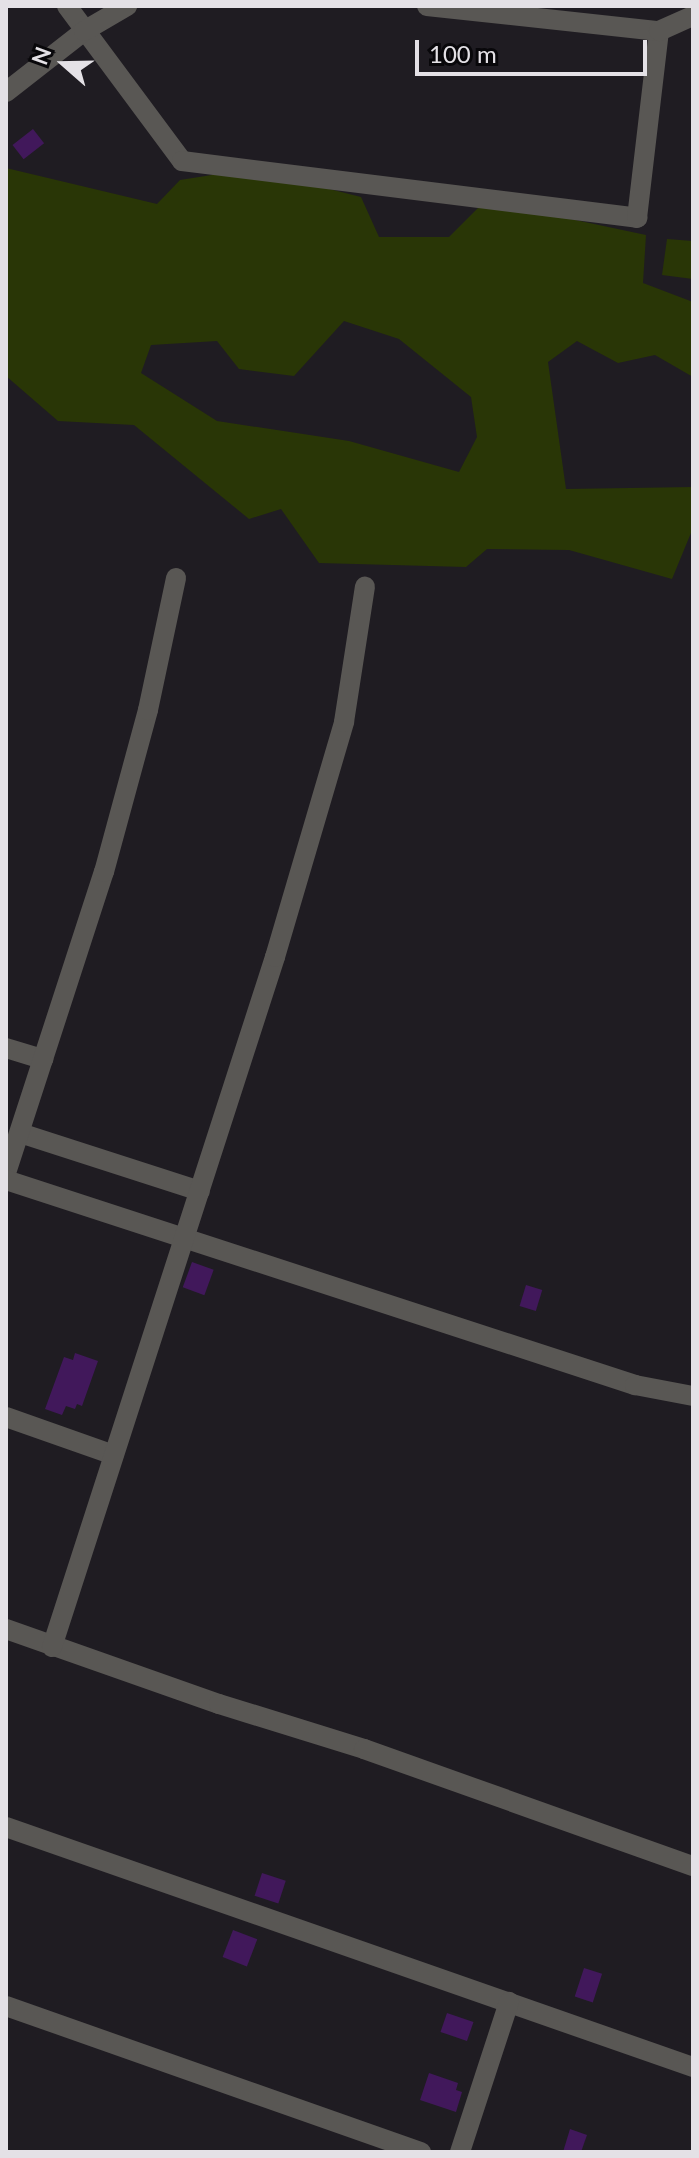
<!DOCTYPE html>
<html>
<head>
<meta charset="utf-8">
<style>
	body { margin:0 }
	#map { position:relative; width:699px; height:2158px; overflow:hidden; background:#1f1c22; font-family:Lato,sans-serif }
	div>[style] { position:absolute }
	.green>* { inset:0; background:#293606 }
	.building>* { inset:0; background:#41185b; transform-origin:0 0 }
	.minor>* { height:20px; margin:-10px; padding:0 10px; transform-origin:10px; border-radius:10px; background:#595754 }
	span { translate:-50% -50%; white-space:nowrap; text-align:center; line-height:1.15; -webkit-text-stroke:6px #08070a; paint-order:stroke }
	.frame { position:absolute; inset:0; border:8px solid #e4e1e6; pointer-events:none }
	.north { position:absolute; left:24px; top:24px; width:80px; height:80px; -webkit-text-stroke:6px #08070a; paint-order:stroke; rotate:290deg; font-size:22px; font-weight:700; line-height:32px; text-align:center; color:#e4e1e6 }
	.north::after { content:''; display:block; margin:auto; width:28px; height:36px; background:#e4e1e6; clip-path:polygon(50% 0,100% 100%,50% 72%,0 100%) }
	.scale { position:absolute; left:415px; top:40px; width:232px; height:36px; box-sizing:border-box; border:4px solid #e4e1e6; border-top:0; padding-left:10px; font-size:24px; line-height:28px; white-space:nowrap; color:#e4e1e6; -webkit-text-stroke:6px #08070a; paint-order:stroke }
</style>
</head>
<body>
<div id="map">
	<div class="green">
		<div style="clip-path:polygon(evenodd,6px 168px,157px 204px,180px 180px,250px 169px,361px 197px,379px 237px,449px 237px,485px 201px,646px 235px,643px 283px,693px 302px,693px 377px,655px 355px,618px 363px,577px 341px,548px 362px,566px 489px,693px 487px,693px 528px,672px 579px,569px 550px,487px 549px,466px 567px,319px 563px,281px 509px,249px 519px,134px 425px,58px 421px,6px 376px,6px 168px,344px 321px,399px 339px,471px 397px,477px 437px,459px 472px,349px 441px,217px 421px,141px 373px,151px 345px,217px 341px,239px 369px,294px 376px,344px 321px)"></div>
		<div style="clip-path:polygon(667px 239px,693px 241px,693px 279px,662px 275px)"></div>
	</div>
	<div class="building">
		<div style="left:33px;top:129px;width:18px;height:26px;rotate:52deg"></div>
		<div style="left:192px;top:1262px;width:23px;height:27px;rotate:20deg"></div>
		<div style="left:526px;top:1285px;width:17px;height:22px;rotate:17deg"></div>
		<div style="clip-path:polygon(75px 1353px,98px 1361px,82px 1406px,77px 1404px,75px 1409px,66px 1406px,62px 1415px,45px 1409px,64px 1357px,73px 1360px)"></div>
		<div style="left:262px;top:1873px;width:25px;height:24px;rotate:18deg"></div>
		<div style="left:233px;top:1930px;width:26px;height:29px;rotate:21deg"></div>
		<div style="left:584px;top:1968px;width:19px;height:30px;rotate:18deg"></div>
		<div style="left:447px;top:2013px;width:28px;height:20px;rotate:19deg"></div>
		<div style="clip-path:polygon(429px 2073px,458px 2083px,456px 2090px,462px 2092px,456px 2112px,420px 2100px)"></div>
		<div style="clip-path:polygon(570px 2129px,587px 2135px,581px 2152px,563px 2152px)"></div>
	</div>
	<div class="minor">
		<div style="left:67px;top:6px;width:193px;rotate:53.4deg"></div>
		<div style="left:182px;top:161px;width:459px;rotate:7.1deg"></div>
		<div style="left:637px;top:218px;width:188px;rotate:-83.3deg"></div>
		<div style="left:427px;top:6px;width:233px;rotate:6.2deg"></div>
		<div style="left:659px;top:31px;width:37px;rotate:-24deg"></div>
		<div style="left:6px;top:92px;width:99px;rotate:-38deg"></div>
		<div style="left:84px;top:31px;width:50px;rotate:-30.2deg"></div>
		<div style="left:6px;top:1048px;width:39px;rotate:17deg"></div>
		<div style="left:20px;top:1133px;width:189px;rotate:17.9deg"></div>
		<div style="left:6px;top:1173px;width:317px;rotate:-72deg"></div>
		<div style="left:104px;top:872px;width:168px;rotate:-74.8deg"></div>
		<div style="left:148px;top:710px;width:135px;rotate:-78deg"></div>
		<div style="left:6px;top:1180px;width:662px;rotate:18.05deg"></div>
		<div style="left:635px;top:1385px;width:59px;rotate:10.7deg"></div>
		<div style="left:6px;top:1417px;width:114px;rotate:19.4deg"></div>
		<div style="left:6px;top:1629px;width:226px;rotate:19.4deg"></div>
		<div style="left:219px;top:1704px;width:152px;rotate:17.2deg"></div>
		<div style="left:364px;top:1749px;width:349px;rotate:19.6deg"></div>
		<div style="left:52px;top:1647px;width:725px;rotate:-72.09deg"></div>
		<div style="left:275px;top:957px;width:245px;rotate:-73.6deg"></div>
		<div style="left:344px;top:722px;width:137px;rotate:-81.2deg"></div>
		<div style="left:6px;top:1827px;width:728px;rotate:19.26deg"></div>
		<div style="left:6px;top:2006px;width:440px;rotate:19.4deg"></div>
		<div style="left:460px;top:2152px;width:158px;rotate:-71.9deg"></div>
	</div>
	<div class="frame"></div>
	<div class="north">N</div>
	<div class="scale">100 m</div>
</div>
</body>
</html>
